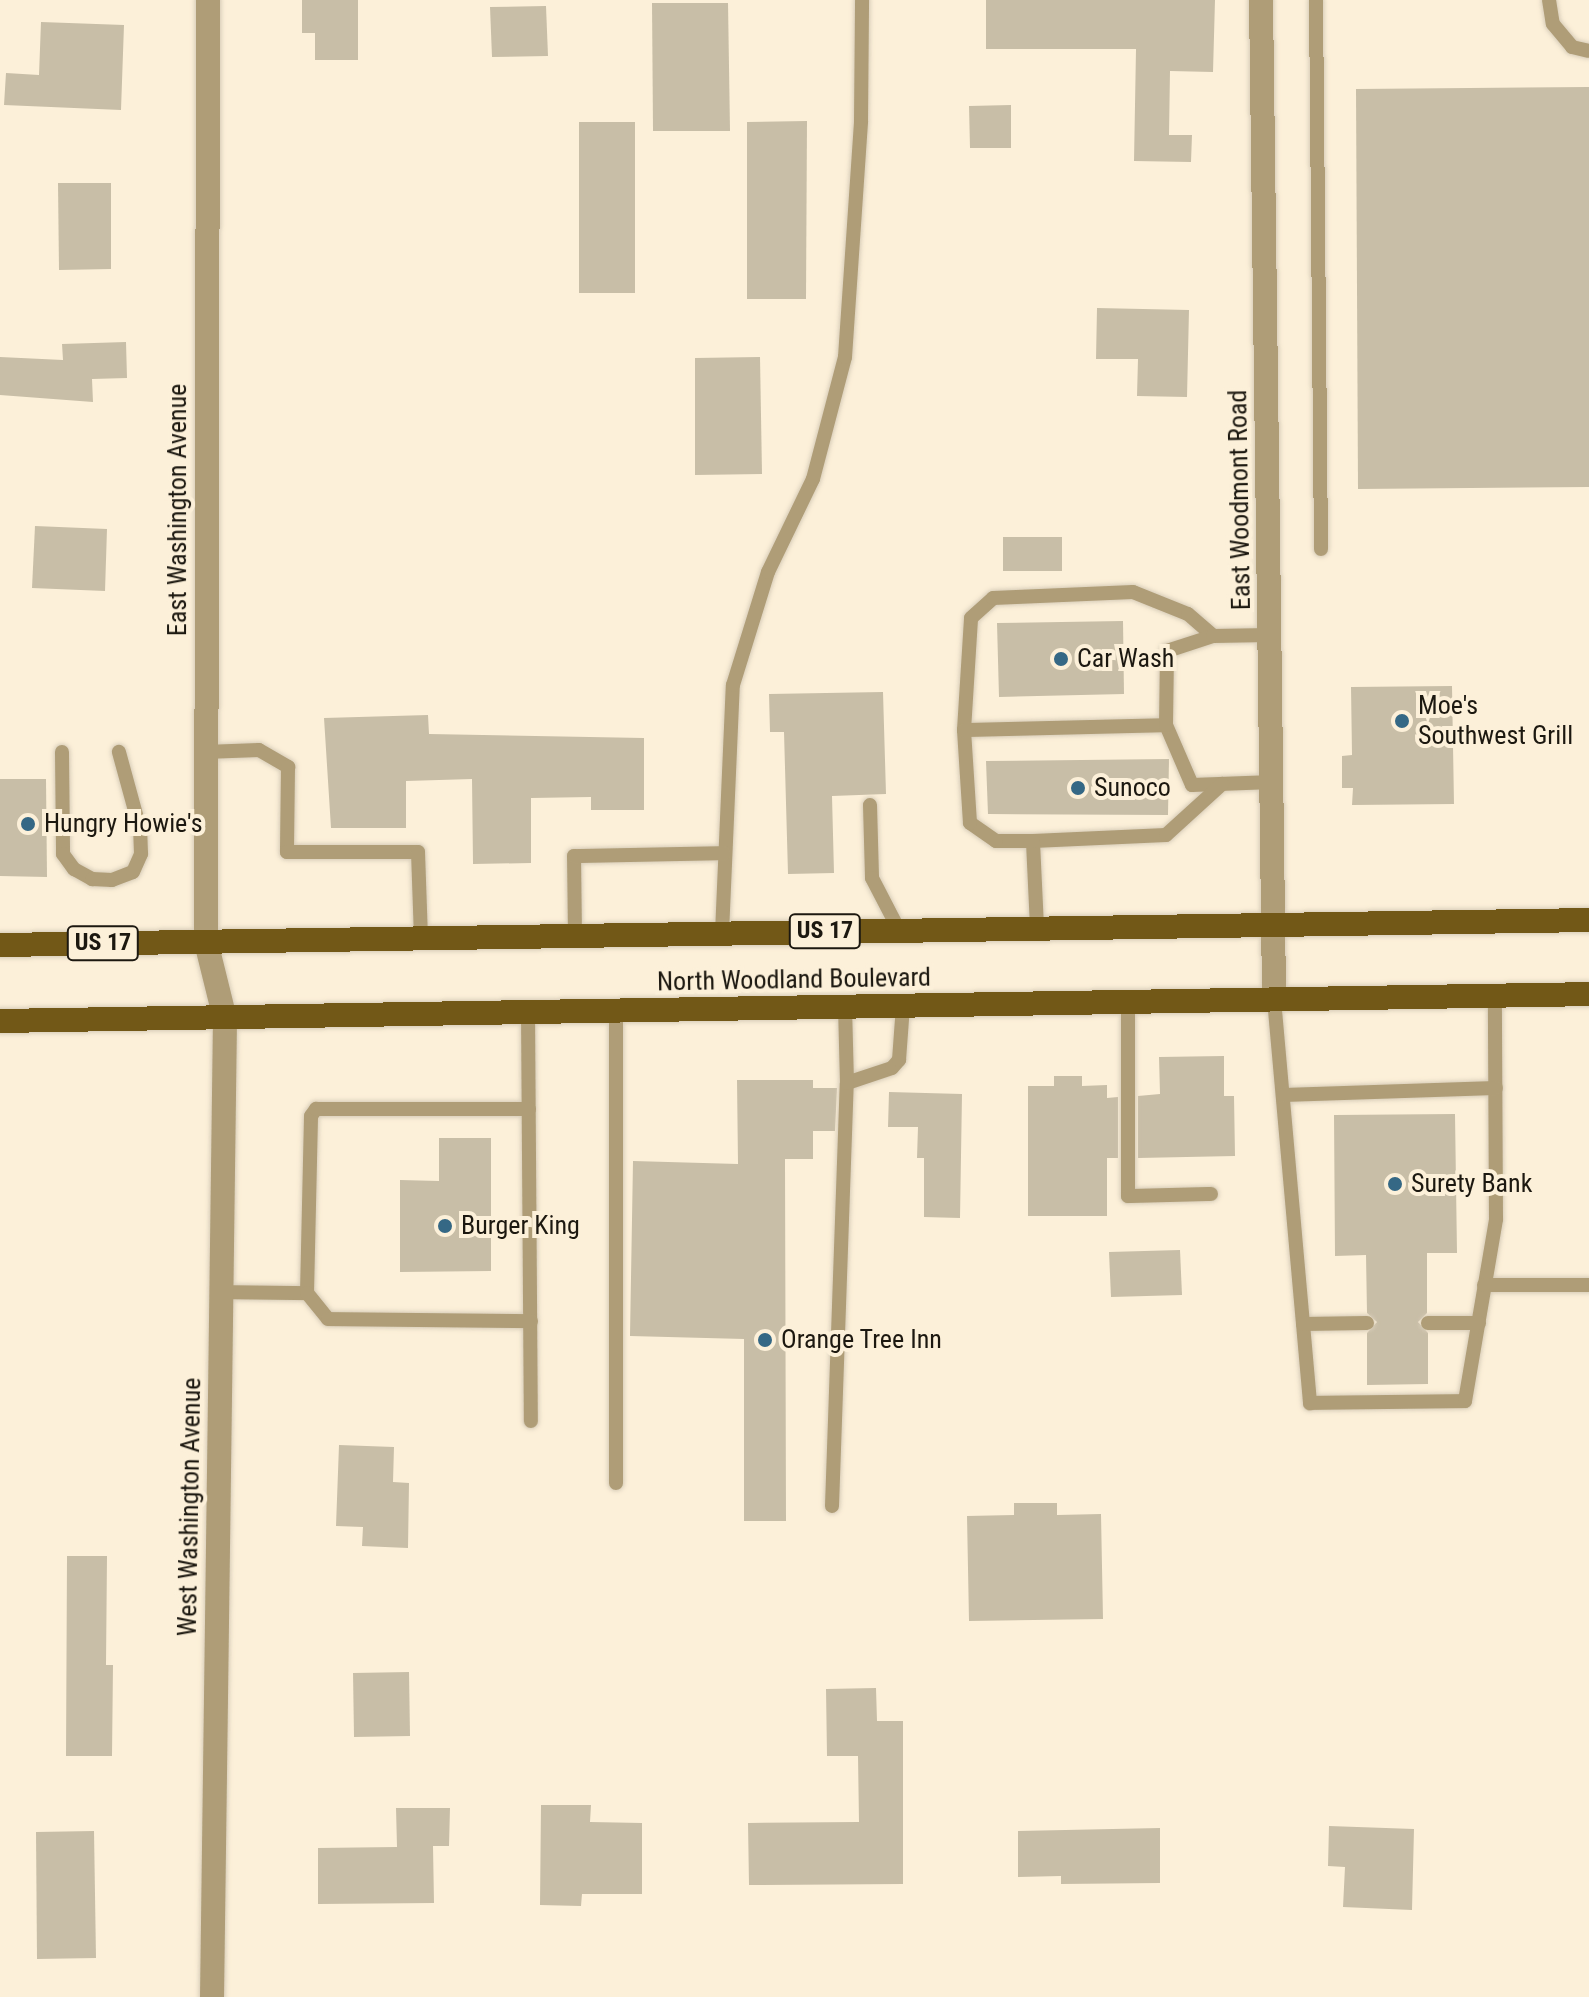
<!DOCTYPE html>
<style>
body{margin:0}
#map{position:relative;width:1589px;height:1997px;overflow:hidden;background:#fcf0d9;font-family:"Roboto Condensed",sans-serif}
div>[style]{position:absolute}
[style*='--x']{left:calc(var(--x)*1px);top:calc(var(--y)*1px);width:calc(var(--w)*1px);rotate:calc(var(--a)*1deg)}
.building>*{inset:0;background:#c8bea7}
.roads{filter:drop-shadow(0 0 2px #d8cdb9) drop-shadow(0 0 2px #d8cdb9)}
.lane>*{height:14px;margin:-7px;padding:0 7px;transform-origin:7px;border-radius:7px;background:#af9d77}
.street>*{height:24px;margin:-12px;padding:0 12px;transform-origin:12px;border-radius:12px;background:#af9d77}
.primary>*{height:24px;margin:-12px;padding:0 12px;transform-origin:12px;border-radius:12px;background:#725817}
.dots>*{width:22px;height:22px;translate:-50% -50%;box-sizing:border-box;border:4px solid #fcf0d9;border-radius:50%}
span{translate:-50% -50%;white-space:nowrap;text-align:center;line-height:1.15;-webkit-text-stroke:8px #fcf0d9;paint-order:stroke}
.shield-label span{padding:2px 6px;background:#fcf0d9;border:2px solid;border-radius:6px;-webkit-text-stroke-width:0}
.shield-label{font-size:24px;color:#1c1810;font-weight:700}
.street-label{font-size:26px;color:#1c1810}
.poi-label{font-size:26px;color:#1c1810}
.left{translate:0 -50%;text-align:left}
</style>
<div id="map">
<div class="building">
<i style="clip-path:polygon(302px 0,358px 0,358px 60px,315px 60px,315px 33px,302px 33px)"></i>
<i style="clip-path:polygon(986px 0,1215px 0,1213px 72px,1170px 71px,1169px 135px,1192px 135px,1191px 162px,1134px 161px,1136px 49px,986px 49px)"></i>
<i style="clip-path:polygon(652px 3px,728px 3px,730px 131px,653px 131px)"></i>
<i style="clip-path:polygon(546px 6px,548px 56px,492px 57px,490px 7px)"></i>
<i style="clip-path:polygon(41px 22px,124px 25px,121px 110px,4px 105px,6px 73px,39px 75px)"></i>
<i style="clip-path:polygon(1589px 87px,1589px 487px,1358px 489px,1356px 89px)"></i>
<i style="clip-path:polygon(1011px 105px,1011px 148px,970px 148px,969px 106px)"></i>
<i style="clip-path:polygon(807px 121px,806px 299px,747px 299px,747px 122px)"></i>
<i style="clip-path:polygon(579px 122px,635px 122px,635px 293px,579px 293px)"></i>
<i style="clip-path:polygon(58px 183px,111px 183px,111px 269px,59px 270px)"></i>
<i style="clip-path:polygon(1097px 308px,1189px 310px,1187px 397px,1137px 396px,1138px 359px,1096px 359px)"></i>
<i style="clip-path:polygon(126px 342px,127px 378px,92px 379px,93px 402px,0 395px,0 357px,63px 360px,62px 344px)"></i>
<i style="clip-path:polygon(760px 357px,762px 474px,695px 475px,695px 358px)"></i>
<i style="clip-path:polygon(35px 526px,107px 529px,105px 591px,32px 588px)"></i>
<i style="clip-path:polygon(1003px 537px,1062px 537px,1062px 571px,1003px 571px)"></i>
<i style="clip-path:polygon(1123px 621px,1124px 694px,999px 697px,997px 623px)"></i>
<i style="clip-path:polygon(1452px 686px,1454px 804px,1352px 805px,1353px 788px,1342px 788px,1342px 756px,1352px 755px,1351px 687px)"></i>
<i style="clip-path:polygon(883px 692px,886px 794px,832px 796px,834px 873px,788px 874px,784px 732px,770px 732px,769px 694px)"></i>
<i style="clip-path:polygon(428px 715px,429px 734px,644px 738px,644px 810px,591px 810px,591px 797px,531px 798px,531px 863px,473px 864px,472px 779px,406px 781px,406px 828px,331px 828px,324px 718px)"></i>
<i style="clip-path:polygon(1169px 759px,1168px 815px,988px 814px,986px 761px)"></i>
<i style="clip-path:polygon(0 779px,46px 779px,47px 877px,0 876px)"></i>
<i style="clip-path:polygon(1224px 1056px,1224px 1096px,1234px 1096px,1235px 1156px,1138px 1158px,1138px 1096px,1160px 1094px,1159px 1057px)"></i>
<i style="clip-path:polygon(1054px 1076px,1082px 1076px,1082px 1086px,1107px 1085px,1107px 1098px,1118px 1097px,1118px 1158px,1107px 1158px,1107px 1216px,1028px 1216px,1028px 1086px,1054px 1086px)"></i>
<i style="clip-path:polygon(737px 1080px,813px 1080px,813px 1088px,837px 1088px,835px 1131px,813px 1131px,813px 1159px,785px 1159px,786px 1521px,744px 1521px,744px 1339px,630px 1336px,633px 1161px,738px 1164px)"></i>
<i style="clip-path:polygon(889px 1092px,962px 1094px,960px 1218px,924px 1217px,924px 1158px,917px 1158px,918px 1127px,888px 1127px)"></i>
<i style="clip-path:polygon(1455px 1114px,1457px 1253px,1427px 1253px,1427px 1313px,1418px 1322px,1428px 1333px,1428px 1384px,1367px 1385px,1367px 1333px,1377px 1322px,1367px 1313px,1366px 1255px,1335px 1256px,1334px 1115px)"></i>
<i style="clip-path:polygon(439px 1138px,491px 1138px,491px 1271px,400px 1272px,400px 1180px,439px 1181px)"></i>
<i style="clip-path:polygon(1180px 1250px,1182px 1295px,1111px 1297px,1109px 1252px)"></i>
<i style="clip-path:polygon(339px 1445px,394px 1447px,393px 1482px,409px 1483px,408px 1548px,362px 1546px,363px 1527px,336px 1526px)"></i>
<i style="clip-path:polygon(1014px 1503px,1057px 1503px,1057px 1515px,1101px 1514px,1103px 1619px,969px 1621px,967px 1516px,1014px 1515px)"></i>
<i style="clip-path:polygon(67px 1556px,107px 1556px,106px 1665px,113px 1665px,112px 1756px,66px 1756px)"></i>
<i style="clip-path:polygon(409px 1672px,410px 1736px,354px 1737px,353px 1673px)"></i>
<i style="clip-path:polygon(876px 1688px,877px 1721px,903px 1721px,903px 1884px,749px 1885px,748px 1823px,859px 1822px,858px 1756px,827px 1756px,826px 1689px)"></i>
<i style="clip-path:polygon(541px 1805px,591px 1805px,590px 1822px,642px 1823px,642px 1894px,582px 1894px,581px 1906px,540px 1905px)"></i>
<i style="clip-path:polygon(396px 1808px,450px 1808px,449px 1846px,433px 1846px,434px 1903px,318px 1904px,318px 1848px,397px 1847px)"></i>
<i style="clip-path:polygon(1329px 1826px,1414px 1829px,1412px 1910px,1343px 1907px,1345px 1867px,1328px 1866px)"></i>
<i style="clip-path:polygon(1160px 1828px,1160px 1883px,1061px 1884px,1061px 1876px,1018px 1877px,1018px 1831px)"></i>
<i style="clip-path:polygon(94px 1831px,96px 1958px,37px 1959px,36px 1832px)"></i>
</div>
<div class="roads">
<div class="lane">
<i style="--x:1316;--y:0;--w:549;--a:89.48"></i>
<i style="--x:1549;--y:0;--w:24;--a:81"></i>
<i style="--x:1553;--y:24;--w:30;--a:50"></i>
<i style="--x:1572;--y:47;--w:17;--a:13"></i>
<i style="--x:1166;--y:725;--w:65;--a:66.6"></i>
<i style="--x:1192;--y:785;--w:81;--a:-2.1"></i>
<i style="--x:964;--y:730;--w:112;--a:-86.4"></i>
<i style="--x:971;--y:618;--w:30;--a:-42"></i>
<i style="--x:993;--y:598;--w:140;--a:-2.5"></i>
<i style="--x:1133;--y:592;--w:59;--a:21.8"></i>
<i style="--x:1188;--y:614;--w:33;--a:41"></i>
<i style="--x:62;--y:752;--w:102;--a:89.4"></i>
<i style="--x:63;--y:854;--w:19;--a:54"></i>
<i style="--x:74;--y:869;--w:21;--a:29"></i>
<i style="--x:92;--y:879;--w:20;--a:3"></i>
<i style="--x:112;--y:880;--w:22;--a:-21"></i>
<i style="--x:133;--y:872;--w:20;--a:-66"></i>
<i style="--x:141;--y:854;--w:25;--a:-92"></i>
<i style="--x:140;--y:829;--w:80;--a:-105.3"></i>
<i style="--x:205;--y:752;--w:54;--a:-2.1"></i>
<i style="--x:259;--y:750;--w:34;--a:30"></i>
<i style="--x:288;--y:767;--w:85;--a:90.7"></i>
<i style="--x:287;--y:852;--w:131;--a:0"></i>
<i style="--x:418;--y:852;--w:87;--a:88"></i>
<i style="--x:870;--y:805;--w:73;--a:88.4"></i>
<i style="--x:872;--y:878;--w:59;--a:62.6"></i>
<i style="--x:1033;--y:841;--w:133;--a:-2.6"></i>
<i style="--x:1166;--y:835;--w:76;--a:-42.3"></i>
<i style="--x:1037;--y:927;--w:86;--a:-92.7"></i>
<i style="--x:1033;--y:841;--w:37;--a:180"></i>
<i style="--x:996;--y:841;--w:32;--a:-145"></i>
<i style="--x:970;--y:823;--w:93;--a:-93.7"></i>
<i style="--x:964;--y:730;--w:202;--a:-1.4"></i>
<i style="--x:1166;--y:725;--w:74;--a:-89.2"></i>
<i style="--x:1167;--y:651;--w:48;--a:-18.1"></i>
<i style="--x:1213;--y:636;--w:56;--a:-1"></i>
<i style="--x:722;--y:933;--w:248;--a:-87.5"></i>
<i style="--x:733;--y:685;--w:118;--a:-72.8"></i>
<i style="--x:768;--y:572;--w:103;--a:-64.2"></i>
<i style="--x:813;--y:479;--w:126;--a:-75.3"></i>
<i style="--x:845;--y:357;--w:237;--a:-86.1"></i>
<i style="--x:861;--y:121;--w:121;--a:-89.5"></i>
<i style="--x:575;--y:936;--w:80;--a:-90.7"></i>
<i style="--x:574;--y:856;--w:150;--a:-1.1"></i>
<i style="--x:1274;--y:999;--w:406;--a:84.9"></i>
<i style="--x:1310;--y:1403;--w:155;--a:-0.7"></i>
<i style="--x:1465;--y:1401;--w:185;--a:-80.3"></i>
<i style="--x:1496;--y:1219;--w:223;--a:-90.3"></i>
<i style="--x:1128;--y:1002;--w:194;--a:90"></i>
<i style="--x:1128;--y:1196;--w:83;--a:-1.4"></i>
<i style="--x:616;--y:1011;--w:472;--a:90"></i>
<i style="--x:528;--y:1012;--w:409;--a:89.6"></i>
<i style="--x:847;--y:1083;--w:47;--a:-18.4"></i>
<i style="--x:892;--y:1068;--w:11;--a:-49"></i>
<i style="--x:899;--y:1060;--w:55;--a:-85.8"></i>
<i style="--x:1283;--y:1095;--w:213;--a:-1.9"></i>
<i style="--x:1484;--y:1285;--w:105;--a:0"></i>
<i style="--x:221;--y:1292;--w:86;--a:0.7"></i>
<i style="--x:307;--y:1293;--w:177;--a:-88.7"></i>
<i style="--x:311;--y:1116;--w:9;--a:-54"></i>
<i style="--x:316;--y:1109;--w:213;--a:0"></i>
<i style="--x:307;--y:1293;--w:33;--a:51"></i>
<i style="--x:328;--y:1319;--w:203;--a:0.6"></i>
<i style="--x:1428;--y:1323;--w:51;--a:0"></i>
<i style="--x:1303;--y:1324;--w:64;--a:-0.9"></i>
<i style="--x:832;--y:1506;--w:423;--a:-88"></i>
<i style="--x:847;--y:1083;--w:76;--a:-91.5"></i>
</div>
<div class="street">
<i style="--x:208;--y:0;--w:942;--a:90.12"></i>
<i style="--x:206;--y:942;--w:79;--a:76.1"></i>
<i style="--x:225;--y:1019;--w:978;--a:90.76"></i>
<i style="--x:1261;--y:0;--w:999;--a:89.25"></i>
</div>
<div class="primary">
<i style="--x:0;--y:945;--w:1589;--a:-0.9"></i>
<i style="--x:0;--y:1021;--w:1589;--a:-0.97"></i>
</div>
</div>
<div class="dots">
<i style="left:1061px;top:659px;background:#356885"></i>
<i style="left:1402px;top:721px;background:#356885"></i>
<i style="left:1078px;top:788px;background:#356885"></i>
<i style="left:28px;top:824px;background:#356885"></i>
<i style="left:1395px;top:1184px;background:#356885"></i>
<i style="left:445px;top:1226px;background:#356885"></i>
<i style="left:765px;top:1340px;background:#356885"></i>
</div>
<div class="shield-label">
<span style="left:825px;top:931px">US 17</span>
<span style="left:103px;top:943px">US 17</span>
</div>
<div class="street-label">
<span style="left:1240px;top:500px;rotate:-91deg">East Woodmont Road</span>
<span style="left:178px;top:510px;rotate:-90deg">East Washington Avenue</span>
<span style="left:794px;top:980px;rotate:-1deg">North Woodland Boulevard</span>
<span style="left:190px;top:1507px;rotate:-89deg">West Washington Avenue</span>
</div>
<div class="poi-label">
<span class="left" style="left:1077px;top:659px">Car Wash</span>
<span class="left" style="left:1418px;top:721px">Moe's<br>Southwest Grill</span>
<span class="left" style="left:1094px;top:788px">Sunoco</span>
<span class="left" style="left:44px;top:824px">Hungry Howie's</span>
<span class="left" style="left:1411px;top:1184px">Surety Bank</span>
<span class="left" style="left:461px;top:1226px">Burger King</span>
<span class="left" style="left:781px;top:1340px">Orange Tree Inn</span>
</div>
</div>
